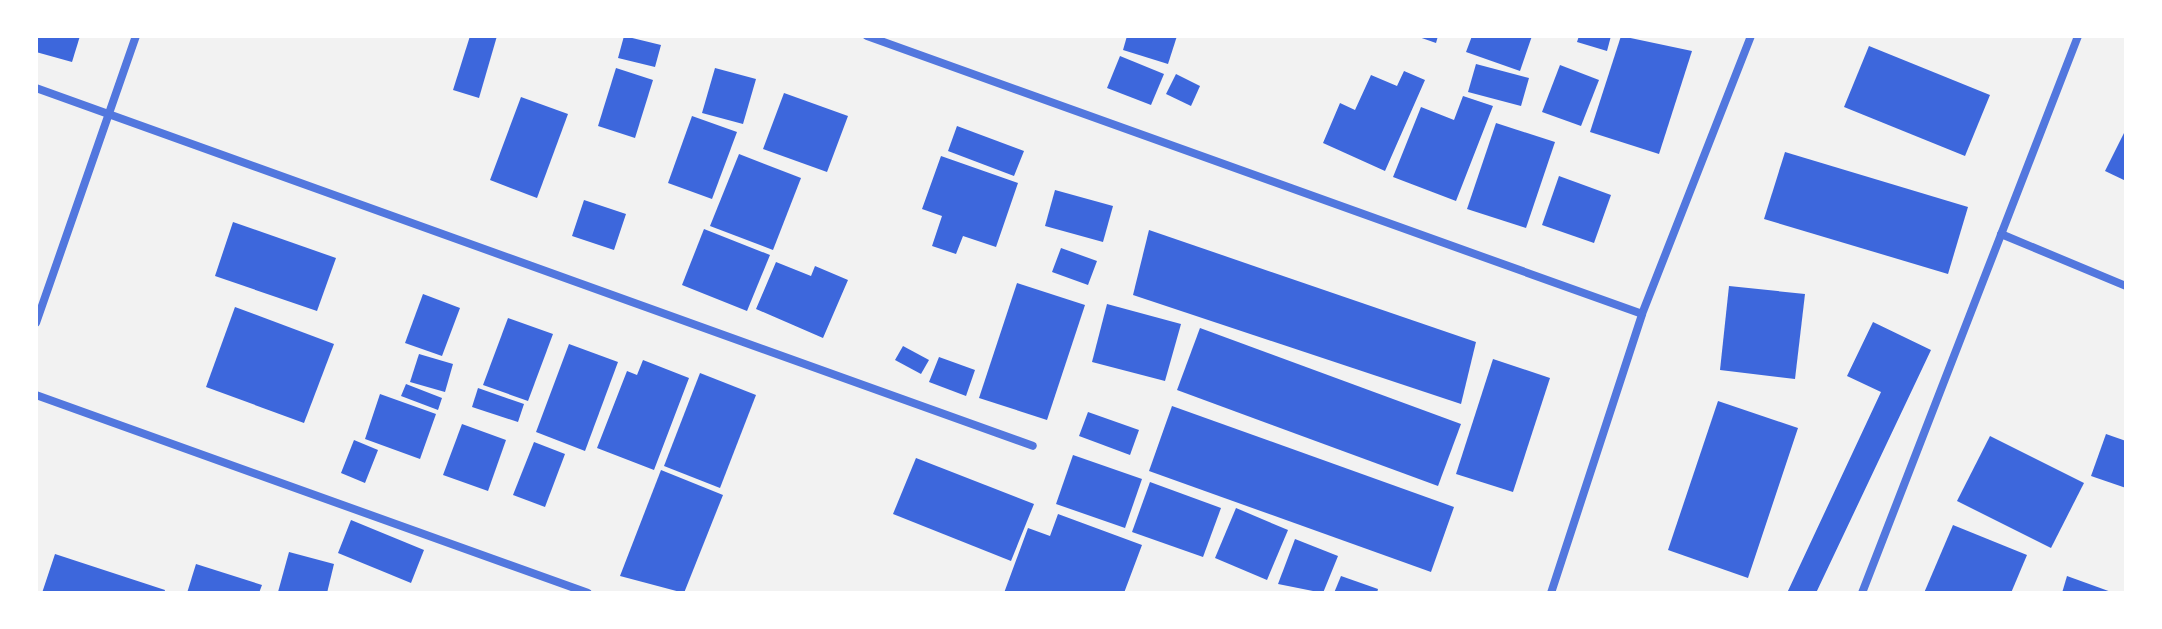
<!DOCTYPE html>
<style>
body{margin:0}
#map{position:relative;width:2162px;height:629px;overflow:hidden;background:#f2f2f2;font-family:"Alegreya Sans",sans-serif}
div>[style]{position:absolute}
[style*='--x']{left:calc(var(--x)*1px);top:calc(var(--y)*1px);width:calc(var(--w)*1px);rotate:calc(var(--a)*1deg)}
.building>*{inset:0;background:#3d67dc}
.minor>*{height:8px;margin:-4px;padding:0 4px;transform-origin:4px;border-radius:4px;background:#5277de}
span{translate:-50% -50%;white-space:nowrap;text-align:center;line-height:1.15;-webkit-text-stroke:6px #fff;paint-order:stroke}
.frame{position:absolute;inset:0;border:38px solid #fff;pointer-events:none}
</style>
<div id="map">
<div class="building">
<i style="clip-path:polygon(36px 36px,80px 36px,72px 62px,36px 52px)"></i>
<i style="clip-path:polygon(470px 36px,497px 36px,479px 98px,453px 90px)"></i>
<i style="clip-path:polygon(624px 36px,661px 45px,655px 67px,618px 58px)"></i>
<i style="clip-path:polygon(1127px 36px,1177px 36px,1168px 64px,1123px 50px)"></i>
<i style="clip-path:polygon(1416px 36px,1438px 36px,1436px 43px)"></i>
<i style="clip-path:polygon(1472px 36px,1532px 36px,1520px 71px,1466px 52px)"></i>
<i style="clip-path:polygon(1579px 36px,1611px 36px,1607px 51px,1577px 42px)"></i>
<i style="clip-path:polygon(1621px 36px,1692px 51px,1659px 154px,1590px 132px)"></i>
<i style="clip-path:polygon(1869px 46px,1990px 95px,1965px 156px,1844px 107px)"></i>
<i style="clip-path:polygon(1120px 56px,1164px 74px,1151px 105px,1107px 88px)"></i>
<i style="clip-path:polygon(1476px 64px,1529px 78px,1521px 106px,1468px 92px)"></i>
<i style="clip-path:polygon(1560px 65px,1599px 80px,1581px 126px,1542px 112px)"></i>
<i style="clip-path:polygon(616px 68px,653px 80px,635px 138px,598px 126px)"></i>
<i style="clip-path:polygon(715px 68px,756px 79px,743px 124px,702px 113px)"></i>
<i style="clip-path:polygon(1404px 71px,1425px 80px,1385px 171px,1323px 143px,1340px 103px,1355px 110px,1371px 75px,1397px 86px)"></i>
<i style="clip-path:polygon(1176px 74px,1200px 86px,1191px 106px,1166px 94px)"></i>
<i style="clip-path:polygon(784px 93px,848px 116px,827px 172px,763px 149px)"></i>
<i style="clip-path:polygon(1463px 96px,1493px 106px,1456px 201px,1393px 177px,1421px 107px,1454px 120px)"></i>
<i style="clip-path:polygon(521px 97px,568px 114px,537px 198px,490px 180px)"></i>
<i style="clip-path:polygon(692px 116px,737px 132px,712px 199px,668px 183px)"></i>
<i style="clip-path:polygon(1496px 123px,1555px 142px,1526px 228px,1467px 209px)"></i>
<i style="clip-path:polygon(957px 126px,1024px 151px,1014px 176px,948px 151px)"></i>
<i style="clip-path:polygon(2126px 129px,2126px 181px,2105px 171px)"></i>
<i style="clip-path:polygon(1785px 152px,1968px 207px,1948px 274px,1764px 219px)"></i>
<i style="clip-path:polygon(739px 154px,801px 178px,773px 250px,710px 226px)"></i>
<i style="clip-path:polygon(941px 156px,1018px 183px,996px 247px,963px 236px,956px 254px,932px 246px,942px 216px,922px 209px)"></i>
<i style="clip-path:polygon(1559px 176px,1611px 195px,1594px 243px,1542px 225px)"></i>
<i style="clip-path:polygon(1055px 190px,1113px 206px,1103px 242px,1045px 226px)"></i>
<i style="clip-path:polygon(584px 200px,626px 214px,614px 250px,572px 236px)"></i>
<i style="clip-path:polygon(233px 222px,336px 258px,317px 311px,215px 276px)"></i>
<i style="clip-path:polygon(704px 229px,770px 255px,747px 311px,682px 285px)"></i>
<i style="clip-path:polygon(1149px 230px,1476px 342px,1461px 404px,1133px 295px)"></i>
<i style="clip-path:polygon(1061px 248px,1097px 261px,1088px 285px,1052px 272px)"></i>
<i style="clip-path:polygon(776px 262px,811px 276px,815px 266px,848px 280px,823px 338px,756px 309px)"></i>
<i style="clip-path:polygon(1017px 283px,1085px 305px,1047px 420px,979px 398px)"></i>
<i style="clip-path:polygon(1729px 286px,1805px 294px,1795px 379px,1720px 370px)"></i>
<i style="clip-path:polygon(423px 294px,460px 308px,442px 356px,405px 343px)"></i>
<i style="clip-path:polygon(1107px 304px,1181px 324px,1165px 381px,1092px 362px)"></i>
<i style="clip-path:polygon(235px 307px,334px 344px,304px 423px,206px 387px)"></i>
<i style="clip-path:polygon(508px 318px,553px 334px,528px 401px,483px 385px)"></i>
<i style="clip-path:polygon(1873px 322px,1931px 350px,1816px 593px,1787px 593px,1881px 392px,1847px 376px)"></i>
<i style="clip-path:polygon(1200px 328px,1461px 424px,1438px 486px,1177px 390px)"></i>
<i style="clip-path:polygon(569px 344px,618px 362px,585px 451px,536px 432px)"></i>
<i style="clip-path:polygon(903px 346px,929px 360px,921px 374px,895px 360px)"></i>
<i style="clip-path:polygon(419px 354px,453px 364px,445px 392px,410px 382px)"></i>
<i style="clip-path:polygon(939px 357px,975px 370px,966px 396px,929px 382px)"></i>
<i style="clip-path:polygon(1493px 359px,1550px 378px,1513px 492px,1456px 474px)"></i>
<i style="clip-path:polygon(643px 360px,689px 378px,654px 470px,597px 448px,627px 371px,637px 375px)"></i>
<i style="clip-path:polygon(700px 373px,756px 395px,720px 488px,664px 466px)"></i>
<i style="clip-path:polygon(406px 384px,442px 398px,438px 410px,401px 396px)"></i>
<i style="clip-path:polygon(478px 388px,524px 404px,518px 422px,472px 407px)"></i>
<i style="clip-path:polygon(380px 394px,436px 414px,420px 459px,365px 439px)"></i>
<i style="clip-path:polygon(1718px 401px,1798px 428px,1748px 578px,1668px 550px)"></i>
<i style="clip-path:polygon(1172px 406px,1454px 507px,1431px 572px,1149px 471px)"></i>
<i style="clip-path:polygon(1088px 412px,1139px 430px,1130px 455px,1079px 436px)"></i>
<i style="clip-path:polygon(462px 424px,506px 440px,488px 491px,443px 475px)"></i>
<i style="clip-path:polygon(2106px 434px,2126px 441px,2126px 488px,2091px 476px)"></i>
<i style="clip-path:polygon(1990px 436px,2084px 483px,2051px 548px,1957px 501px)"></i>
<i style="clip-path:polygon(354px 440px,378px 450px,365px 483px,341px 473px)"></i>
<i style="clip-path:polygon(534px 442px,565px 454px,545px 507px,513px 495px)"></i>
<i style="clip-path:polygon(1073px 455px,1142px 479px,1125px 528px,1056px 504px)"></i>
<i style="clip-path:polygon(916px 458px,1034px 504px,1011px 561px,893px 514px)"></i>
<i style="clip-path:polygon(661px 470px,723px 495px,684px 593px,620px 576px)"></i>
<i style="clip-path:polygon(1150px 482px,1221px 508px,1203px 557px,1132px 532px)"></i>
<i style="clip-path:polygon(1236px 508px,1288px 530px,1267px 580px,1215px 558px)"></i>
<i style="clip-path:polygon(1058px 514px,1142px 545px,1124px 593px,1004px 593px,1028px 528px,1050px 536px)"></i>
<i style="clip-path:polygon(351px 520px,424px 550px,411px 583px,338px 553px)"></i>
<i style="clip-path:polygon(1953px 525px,2027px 555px,2011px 593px,1924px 593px)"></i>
<i style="clip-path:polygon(1295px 539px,1338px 556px,1323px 593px,1278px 584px)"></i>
<i style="clip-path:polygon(289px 552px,334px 564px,327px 593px,278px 592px)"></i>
<i style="clip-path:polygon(55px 554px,165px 590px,164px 593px,42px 593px)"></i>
<i style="clip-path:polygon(196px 564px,262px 585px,259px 593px,187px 593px)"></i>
<i style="clip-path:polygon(1341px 576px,1378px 589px,1377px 593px,1334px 593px)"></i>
<i style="clip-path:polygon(2067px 576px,2114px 593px,2062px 593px)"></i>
</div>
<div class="minor">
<i style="--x:867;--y:36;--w:823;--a:19.73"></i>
<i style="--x:36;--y:88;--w:1059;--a:19.75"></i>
<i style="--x:2001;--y:234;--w:135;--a:22.6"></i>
<i style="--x:36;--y:323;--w:304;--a:-70.8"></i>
<i style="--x:36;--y:395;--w:586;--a:19.73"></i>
<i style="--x:1551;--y:593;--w:293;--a:-71.9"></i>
<i style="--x:1642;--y:314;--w:299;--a:-68.6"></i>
<i style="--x:1862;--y:593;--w:597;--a:-68.8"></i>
</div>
<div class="frame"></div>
</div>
